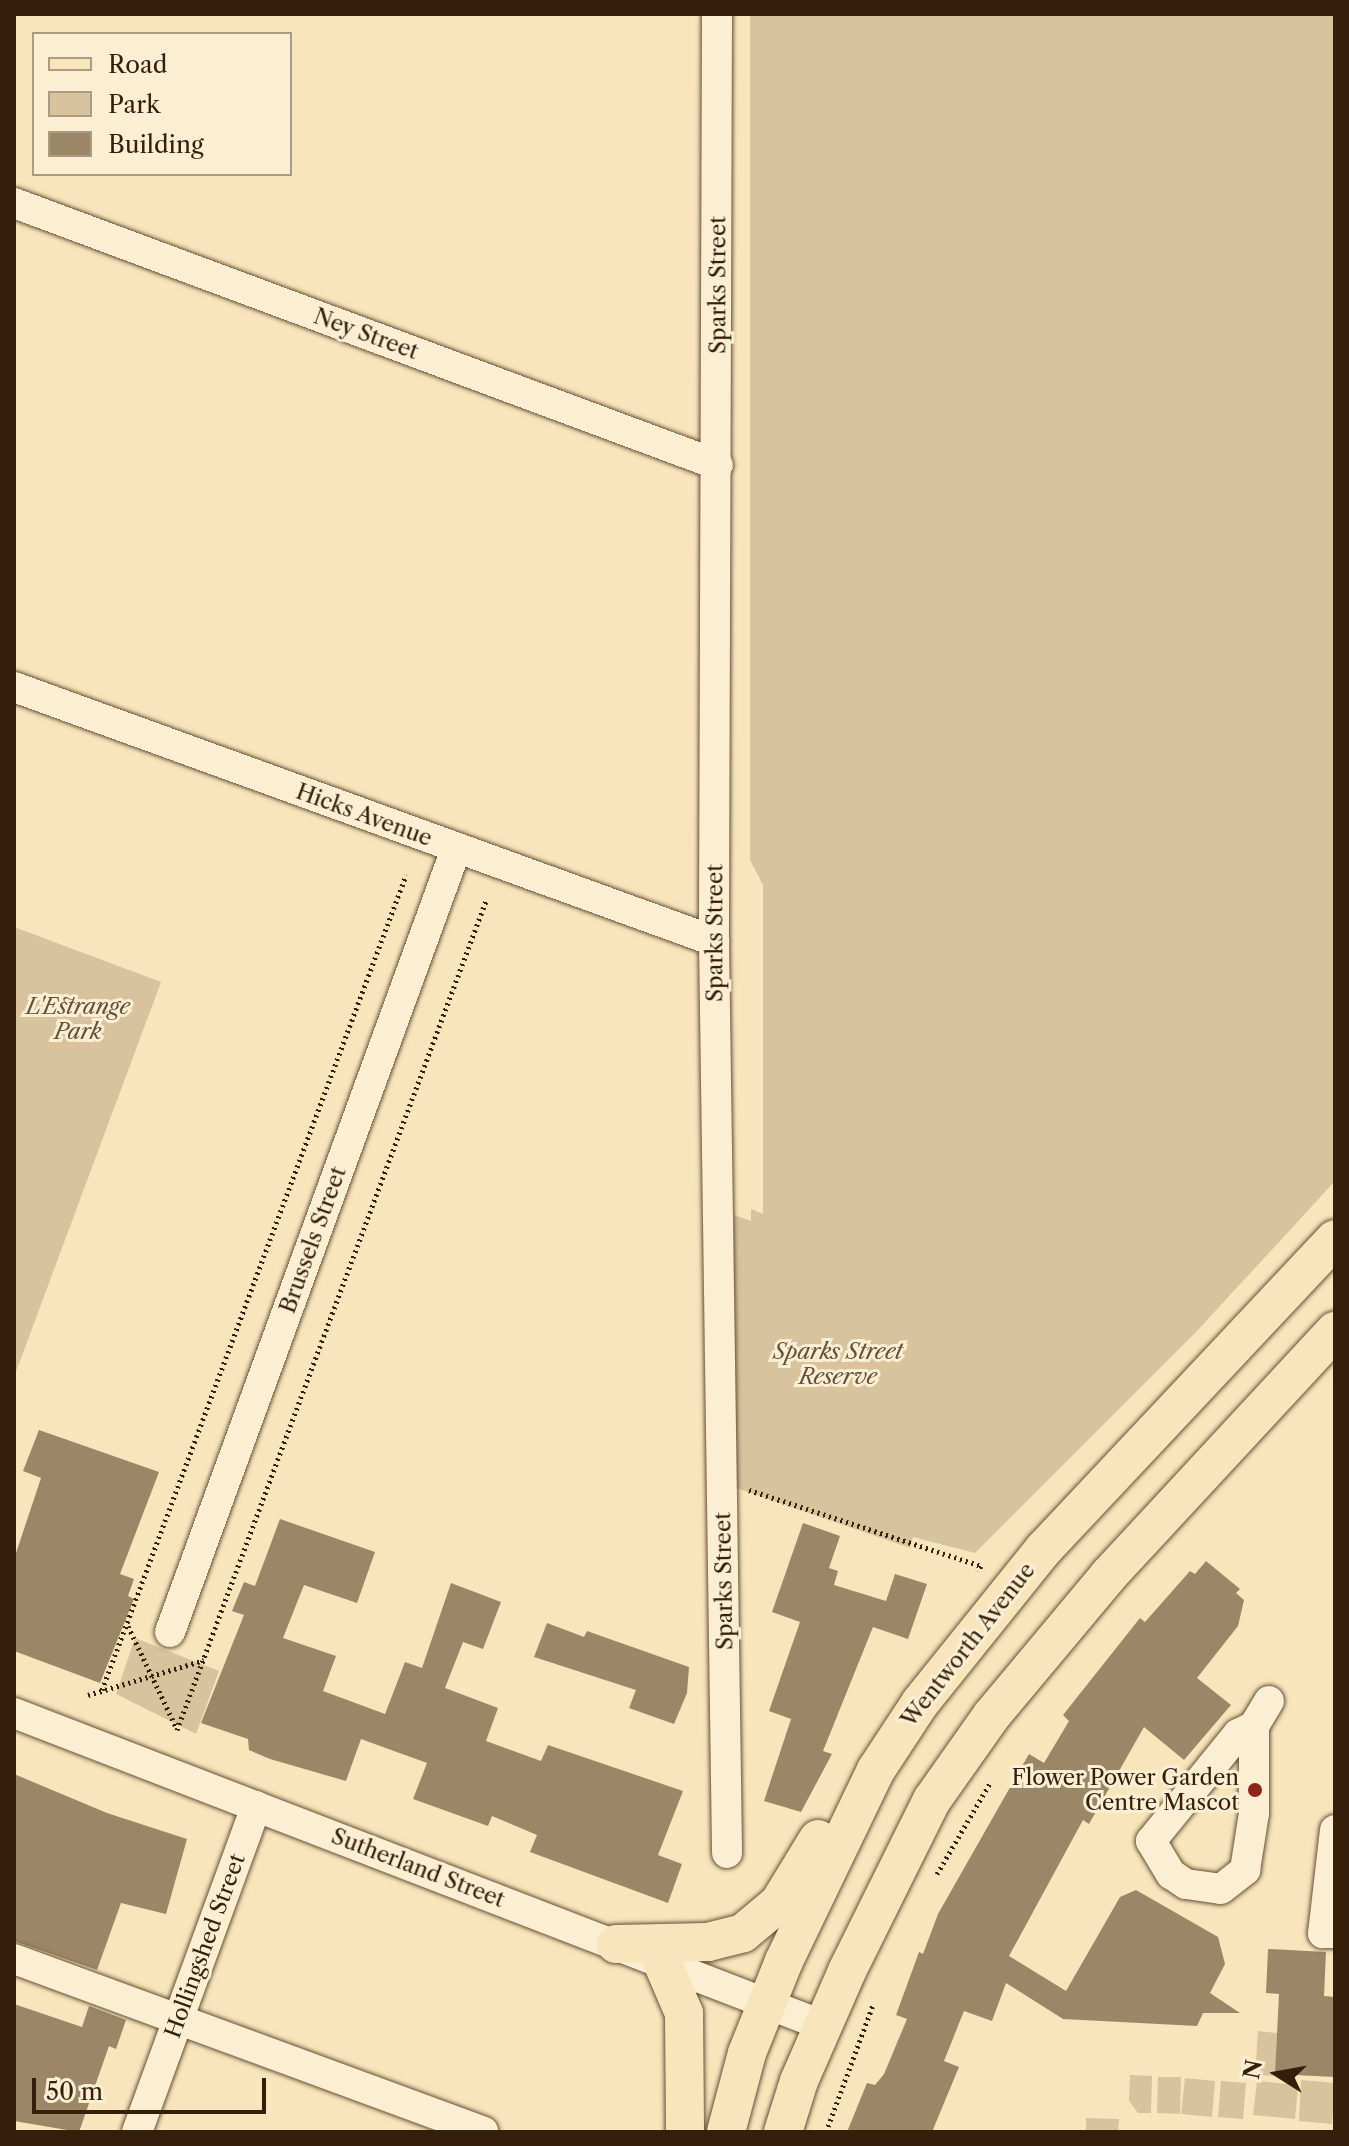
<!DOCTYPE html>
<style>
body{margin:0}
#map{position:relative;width:1349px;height:2146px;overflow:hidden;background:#f9e5bb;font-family:"Libre Caslon Text",serif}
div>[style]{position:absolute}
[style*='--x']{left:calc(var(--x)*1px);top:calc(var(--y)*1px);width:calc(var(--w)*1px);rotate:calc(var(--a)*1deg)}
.green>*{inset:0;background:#d8c39d}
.building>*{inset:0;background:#9b8667}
.path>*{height:5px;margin-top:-2.5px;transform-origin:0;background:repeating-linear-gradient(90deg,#351f0b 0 2px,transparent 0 6px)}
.roads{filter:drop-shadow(0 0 2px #665037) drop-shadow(0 0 2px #665037)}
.minor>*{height:30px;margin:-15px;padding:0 15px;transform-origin:15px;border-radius:15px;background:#fbeed3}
.major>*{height:38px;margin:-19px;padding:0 19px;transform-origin:19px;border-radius:19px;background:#f9e5bb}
.dots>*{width:22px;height:22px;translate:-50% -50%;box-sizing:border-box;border:4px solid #fbeed3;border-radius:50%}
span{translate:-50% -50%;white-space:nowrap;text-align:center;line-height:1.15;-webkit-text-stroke:6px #fbeed3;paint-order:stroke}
.street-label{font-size:22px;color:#351f0b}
.park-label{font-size:22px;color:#665037;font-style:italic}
.poi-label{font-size:22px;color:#351f0b}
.right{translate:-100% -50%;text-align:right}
.frame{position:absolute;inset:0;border:16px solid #351f0b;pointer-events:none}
.legend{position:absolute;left:32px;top:32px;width:260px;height:144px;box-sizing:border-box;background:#fbeed3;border:2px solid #ac9b83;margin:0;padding:10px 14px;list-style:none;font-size:24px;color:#351f0b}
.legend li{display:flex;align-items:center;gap:16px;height:40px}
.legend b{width:40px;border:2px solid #ac9b83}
.north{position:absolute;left:1237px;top:2034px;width:80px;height:80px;-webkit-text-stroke:6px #fbeed3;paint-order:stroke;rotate:281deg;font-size:22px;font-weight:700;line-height:32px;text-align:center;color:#351f0b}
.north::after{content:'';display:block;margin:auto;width:28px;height:36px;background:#351f0b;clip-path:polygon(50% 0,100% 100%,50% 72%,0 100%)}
.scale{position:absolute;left:32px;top:2078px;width:234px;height:36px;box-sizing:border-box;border:4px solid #351f0b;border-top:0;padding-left:10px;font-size:24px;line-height:28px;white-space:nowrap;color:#351f0b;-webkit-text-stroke:6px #fbeed3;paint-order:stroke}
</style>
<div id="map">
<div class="green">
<i style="clip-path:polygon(750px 14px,1335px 14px,1335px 1181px,1197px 1331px,975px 1553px,913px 1537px,910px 1548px,731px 1486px,734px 1215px,751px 1221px,751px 1209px,763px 1214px,763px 885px,750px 860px)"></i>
<i style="clip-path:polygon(14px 927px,161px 982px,14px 1377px)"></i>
<i style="clip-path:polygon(135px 1638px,219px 1671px,196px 1734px,116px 1694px)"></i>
<i style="clip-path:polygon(1258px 2031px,1277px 2033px,1276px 2076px,1255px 2075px)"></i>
<i style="clip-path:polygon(1130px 2075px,1152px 2076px,1151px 2113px,1138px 2113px,1129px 2101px)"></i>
<i style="clip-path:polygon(1158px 2077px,1181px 2077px,1180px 2114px,1157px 2113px)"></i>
<i style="clip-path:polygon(1185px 2078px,1215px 2081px,1212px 2117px,1181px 2114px)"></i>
<i style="clip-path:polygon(1301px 2080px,1335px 2083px,1332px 2124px,1299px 2121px)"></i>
<i style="clip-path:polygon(1221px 2081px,1246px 2083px,1243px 2119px,1218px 2117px)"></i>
<i style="clip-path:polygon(1257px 2081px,1298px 2085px,1295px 2119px,1253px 2115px)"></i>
<i style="clip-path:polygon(1086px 2118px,1119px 2119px,1118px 2132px,1086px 2132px)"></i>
</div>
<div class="building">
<i style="clip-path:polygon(39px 1430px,159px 1472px,120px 1574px,134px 1579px,128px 1596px,134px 1599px,100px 1683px,14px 1651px,14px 1559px,41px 1478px,23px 1471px)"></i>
<i style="clip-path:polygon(280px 1519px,375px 1552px,357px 1603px,304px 1585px,283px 1638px,336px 1656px,323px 1691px,385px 1714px,405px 1662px,422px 1668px,451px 1583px,501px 1602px,483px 1649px,463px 1642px,445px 1688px,498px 1708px,486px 1741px,541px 1761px,548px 1745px,683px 1791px,658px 1855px,682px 1864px,668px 1903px,530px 1852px,537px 1835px,492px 1816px,488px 1826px,413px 1799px,427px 1763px,361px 1739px,346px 1781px,270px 1759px,249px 1750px,248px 1739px,201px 1723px,244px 1615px,232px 1611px,244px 1582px,255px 1586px)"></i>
<i style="clip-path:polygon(803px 1523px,840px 1536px,829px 1568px,838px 1571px,834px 1585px,886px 1601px,895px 1574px,927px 1584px,908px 1639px,873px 1627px,823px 1751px,832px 1754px,801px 1812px,764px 1801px,791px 1719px,769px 1711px,800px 1622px,772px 1612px)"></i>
<i style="clip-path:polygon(1206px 1561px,1240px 1589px,1236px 1593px,1244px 1600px,1238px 1626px,1197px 1678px,1231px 1705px,1184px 1760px,1144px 1727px,1089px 1824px,1083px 1820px,1009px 1956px,1066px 1991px,1120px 1897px,1136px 1890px,1218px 1937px,1225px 1964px,1210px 1993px,1240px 2013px,1203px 2013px,1197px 2026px,1063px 2019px,1006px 1983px,992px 2021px,964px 2011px,944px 2061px,959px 2067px,932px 2132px,847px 2132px,867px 2083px,875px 2085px,884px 2074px,907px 2019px,896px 2015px,919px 1952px,923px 1954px,938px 1914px,1029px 1754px,1044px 1763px,1069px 1721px,1063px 1715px,1140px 1618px,1145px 1622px,1190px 1571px,1195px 1574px)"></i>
<i style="clip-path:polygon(547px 1623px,584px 1637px,587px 1631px,689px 1667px,687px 1693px,674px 1724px,629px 1708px,636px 1690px,534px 1657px)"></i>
<i style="clip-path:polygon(14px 1774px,107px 1813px,187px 1839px,166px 1914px,121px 1903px,97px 1970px,14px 1941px)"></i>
<i style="clip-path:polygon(1268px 1949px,1326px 1952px,1324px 1996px,1335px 1997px,1335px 2077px,1275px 2074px,1279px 1994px,1266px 1993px)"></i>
<i style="clip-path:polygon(14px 2004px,82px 2027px,89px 2006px,126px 2020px,116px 2049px,109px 2046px,79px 2132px,14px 2121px)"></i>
</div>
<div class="path">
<i style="--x:749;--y:1490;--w:244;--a:18.1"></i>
<i style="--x:981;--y:1566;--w:6;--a:121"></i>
<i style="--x:128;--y:1626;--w:114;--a:64.6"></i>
<i style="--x:102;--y:1690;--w:870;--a:-69.54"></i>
<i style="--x:88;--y:1695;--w:121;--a:-16.8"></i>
<i style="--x:177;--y:1730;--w:885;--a:-69.56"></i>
<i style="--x:937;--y:1874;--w:105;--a:-59.8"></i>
<i style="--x:826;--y:2132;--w:135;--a:-69.7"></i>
</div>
<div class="roads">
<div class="minor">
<i style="--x:717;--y:14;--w:927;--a:90.19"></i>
<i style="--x:714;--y:941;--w:912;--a:89.18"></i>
<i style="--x:14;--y:203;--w:751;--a:20.41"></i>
<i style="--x:14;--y:687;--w:745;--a:19.94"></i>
<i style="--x:170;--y:1632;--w:834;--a:-69.93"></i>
<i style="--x:14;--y:1713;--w:866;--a:21.11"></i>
<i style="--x:1254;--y:1726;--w:18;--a:153"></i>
<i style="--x:1238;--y:1734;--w:138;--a:129.1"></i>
<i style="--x:1151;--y:1841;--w:39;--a:59"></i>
<i style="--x:1171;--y:1874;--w:18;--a:34"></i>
<i style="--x:1186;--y:1884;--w:35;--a:8"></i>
<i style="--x:1221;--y:1889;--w:31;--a:-38"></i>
<i style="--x:1245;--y:1870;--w:58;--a:-81"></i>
<i style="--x:1254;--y:1813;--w:87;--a:-90"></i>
<i style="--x:1254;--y:1726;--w:29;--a:-59"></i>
<i style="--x:1335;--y:1830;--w:104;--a:96.6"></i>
<i style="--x:1323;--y:1933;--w:12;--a:0"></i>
<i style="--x:14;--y:1959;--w:500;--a:20.2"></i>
<i style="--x:137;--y:2132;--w:347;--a:-69.9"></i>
</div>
<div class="major">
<i style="--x:616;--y:1944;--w:92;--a:-1.2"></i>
<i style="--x:708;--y:1942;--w:36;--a:-14"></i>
<i style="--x:743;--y:1933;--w:47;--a:-39.8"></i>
<i style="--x:779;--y:1903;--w:75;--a:-58.6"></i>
<i style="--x:662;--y:1962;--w:56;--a:66.7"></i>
<i style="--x:684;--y:2013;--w:119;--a:89.5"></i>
<i style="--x:726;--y:2132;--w:82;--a:-75.1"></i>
<i style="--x:747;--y:2053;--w:99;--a:-68.1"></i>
<i style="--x:784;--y:1961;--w:212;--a:-64.3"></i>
<i style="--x:876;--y:1770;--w:80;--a:-56.7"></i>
<i style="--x:920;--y:1703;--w:198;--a:-51.2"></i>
<i style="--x:1044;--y:1549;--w:425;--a:-46.8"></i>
<i style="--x:783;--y:2132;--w:53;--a:-72.6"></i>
<i style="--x:799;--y:2081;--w:120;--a:-66.4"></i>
<i style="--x:847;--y:1971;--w:191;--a:-63.6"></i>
<i style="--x:932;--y:1800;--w:104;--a:-54.8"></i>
<i style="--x:992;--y:1715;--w:182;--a:-50.1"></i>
<i style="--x:1109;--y:1575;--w:333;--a:-47.2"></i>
</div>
</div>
<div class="dots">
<i style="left:1255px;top:1790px;background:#8f2418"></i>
</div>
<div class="street-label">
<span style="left:718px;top:285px;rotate:-90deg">Sparks Street</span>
<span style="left:366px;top:334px;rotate:20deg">Ney Street</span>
<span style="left:364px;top:815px;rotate:20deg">Hicks Avenue</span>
<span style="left:715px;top:933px;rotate:-90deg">Sparks Street</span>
<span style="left:313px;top:1240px;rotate:-70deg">Brussels Street</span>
<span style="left:724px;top:1581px;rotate:-91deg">Sparks Street</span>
<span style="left:968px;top:1645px;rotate:-52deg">Wentworth Avenue</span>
<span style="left:418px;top:1868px;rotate:21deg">Sutherland Street</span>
<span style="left:205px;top:1946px;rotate:-70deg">Hollingshed Street</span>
</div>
<div class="park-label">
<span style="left:78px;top:1019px">L'Estrange<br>Park</span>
<span style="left:838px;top:1364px">Sparks Street<br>Reserve</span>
</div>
<div class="poi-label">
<span class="right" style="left:1239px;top:1790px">Flower Power Garden<br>Centre Mascot</span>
</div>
<div class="frame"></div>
<ul class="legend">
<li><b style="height:10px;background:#f9e5bb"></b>Road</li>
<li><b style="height:22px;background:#d8c39d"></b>Park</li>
<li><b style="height:22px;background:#9b8667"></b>Building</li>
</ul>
<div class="north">N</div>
<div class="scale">50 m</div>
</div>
